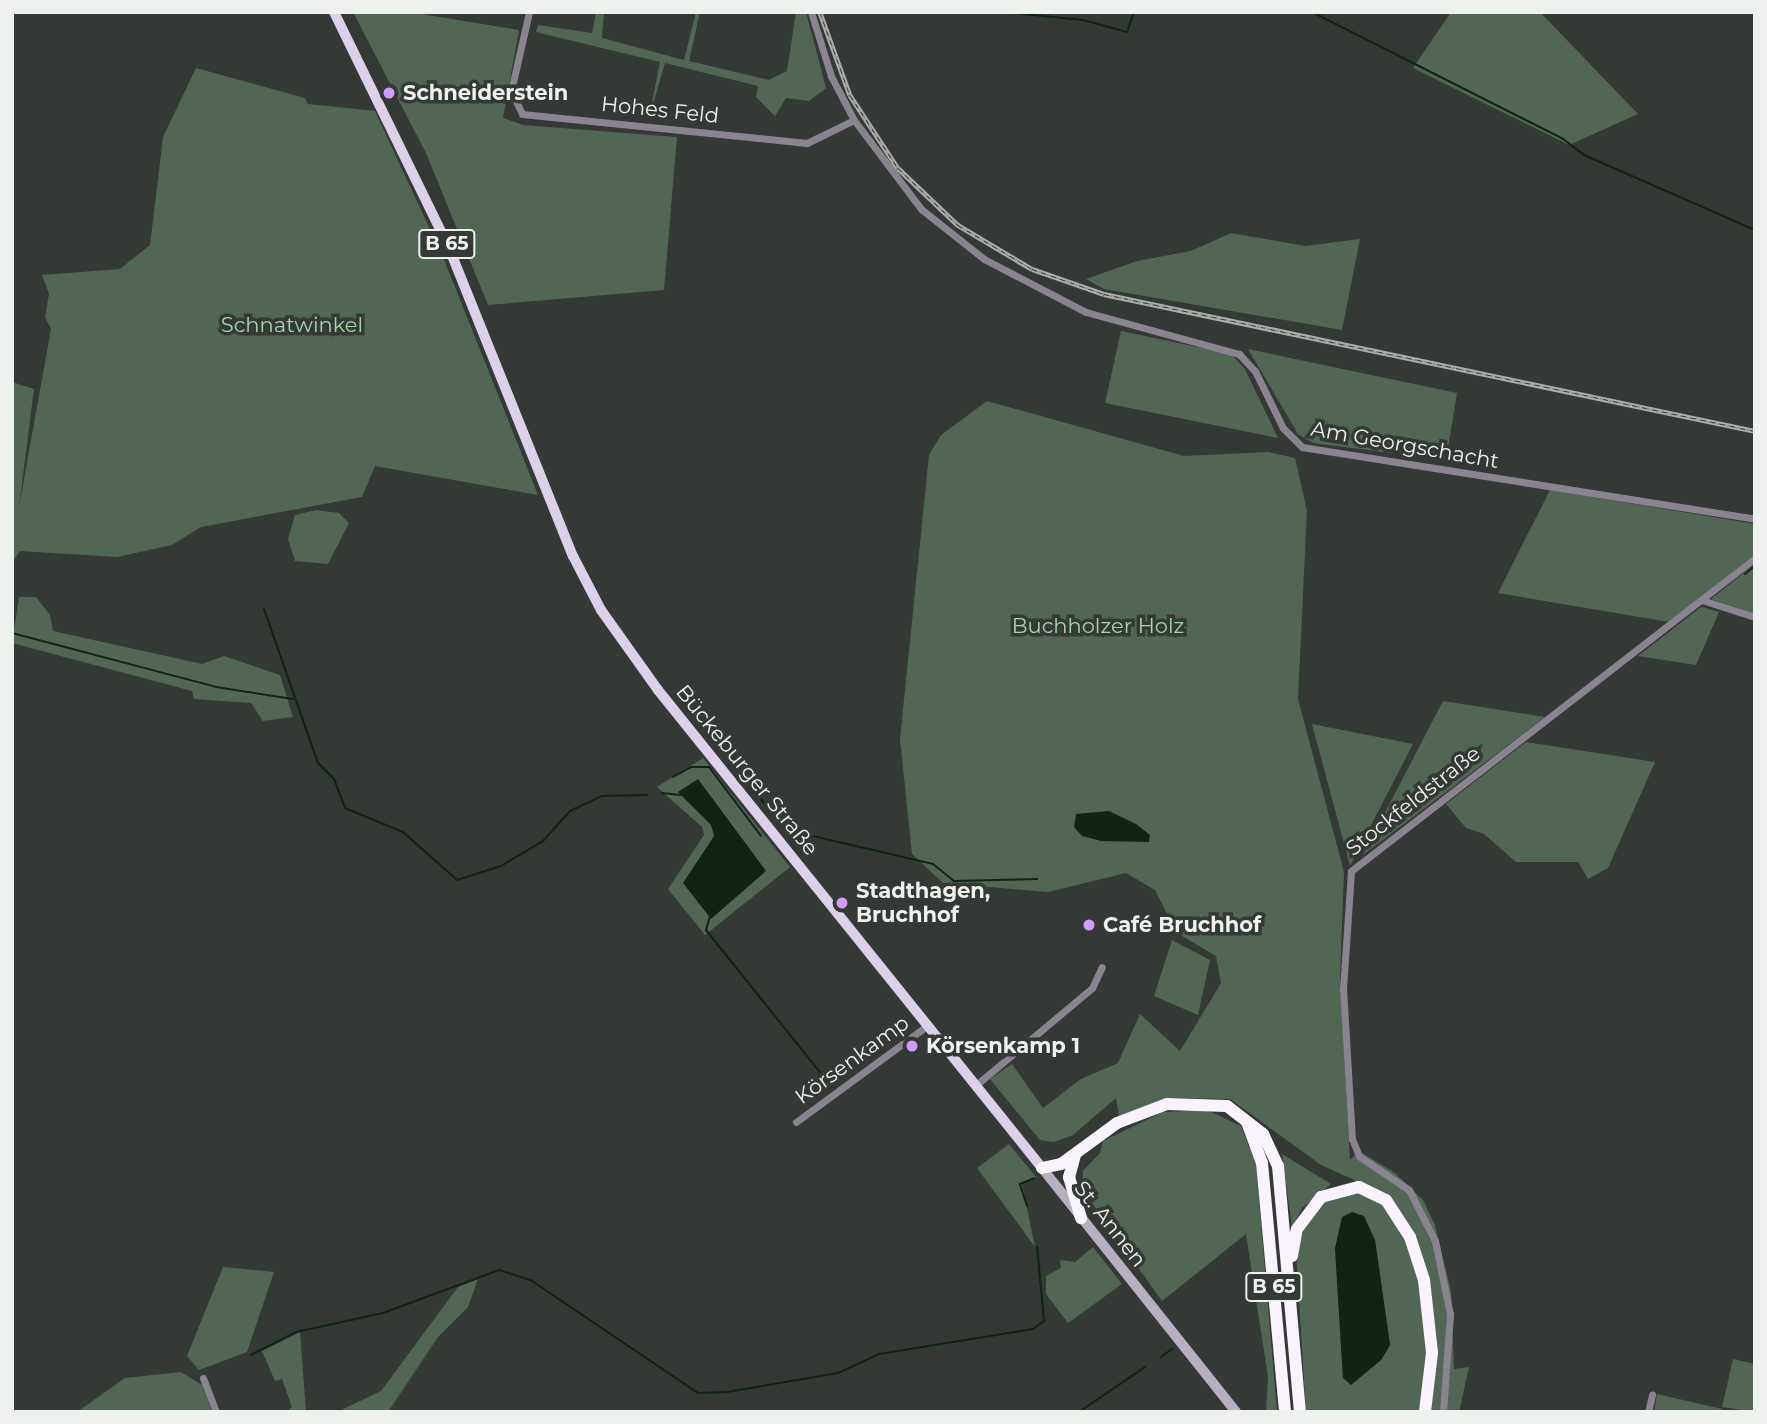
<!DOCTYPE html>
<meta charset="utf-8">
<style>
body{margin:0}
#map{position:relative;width:1767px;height:1424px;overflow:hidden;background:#343935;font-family:Montserrat,sans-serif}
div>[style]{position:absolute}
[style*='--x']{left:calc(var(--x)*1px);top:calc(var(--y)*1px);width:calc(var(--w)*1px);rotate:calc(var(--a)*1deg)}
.green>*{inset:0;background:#526655}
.water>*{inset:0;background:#0f2414}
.stream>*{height:2px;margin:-1px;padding:0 1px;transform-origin:1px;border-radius:1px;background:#0f2414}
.street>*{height:7px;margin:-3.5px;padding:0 3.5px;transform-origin:3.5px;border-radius:3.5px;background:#8a8490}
.secondary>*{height:10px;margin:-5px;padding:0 5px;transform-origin:5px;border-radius:5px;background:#b8b0c2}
.primary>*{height:10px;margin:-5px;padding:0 5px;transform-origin:5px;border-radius:5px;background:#dcd1e8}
.highway>*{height:12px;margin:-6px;padding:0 6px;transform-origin:6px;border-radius:6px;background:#f8f3fe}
.rail>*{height:4.5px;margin-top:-2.25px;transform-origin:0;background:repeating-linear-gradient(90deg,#343935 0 5px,#abaeab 0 10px);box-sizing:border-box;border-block:2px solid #abaeab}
.dots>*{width:19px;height:19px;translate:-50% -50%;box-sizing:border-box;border:4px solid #343935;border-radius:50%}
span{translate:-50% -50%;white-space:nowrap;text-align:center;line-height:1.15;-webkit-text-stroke:7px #343935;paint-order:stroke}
.shield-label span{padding:2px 5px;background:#343935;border:2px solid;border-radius:5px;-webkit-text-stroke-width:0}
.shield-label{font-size:19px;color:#eff1ef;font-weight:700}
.poi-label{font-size:21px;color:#eff1ef;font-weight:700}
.left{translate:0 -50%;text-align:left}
.street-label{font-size:21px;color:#eff1ef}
.park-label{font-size:21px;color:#a5d3ae}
.frame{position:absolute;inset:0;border:14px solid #eff1ef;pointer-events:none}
</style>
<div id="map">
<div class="green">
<i style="clip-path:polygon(353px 12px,409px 12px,519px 30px,503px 118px,523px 125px,677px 137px,664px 290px,488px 305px,426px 153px)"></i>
<i style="clip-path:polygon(596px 12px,604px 12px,602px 38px,684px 60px,696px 12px,700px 12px,689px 61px,769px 80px,787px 71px,796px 12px,806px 12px,826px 88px,809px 101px,786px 98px,775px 116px,756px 97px,758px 86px,665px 63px,649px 118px,660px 62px,536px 32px,538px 25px,592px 33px)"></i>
<i style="clip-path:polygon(1451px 12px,1540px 12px,1638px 114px,1569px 145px,1413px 68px)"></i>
<i style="clip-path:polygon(196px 68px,305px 98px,308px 104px,375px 111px,443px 257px,538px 495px,375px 466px,362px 497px,201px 527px,172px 545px,117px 557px,20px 551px,12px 563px,12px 382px,34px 389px,19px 507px,51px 329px,45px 317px,49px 294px,42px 275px,120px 269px,150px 245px,163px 137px)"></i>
<i style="clip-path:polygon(1231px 233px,1305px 246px,1360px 239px,1342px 330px,1104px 289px,1086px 279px,1137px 261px,1191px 251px)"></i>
<i style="clip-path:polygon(1121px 331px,1231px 354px,1245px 369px,1278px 438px,1105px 403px)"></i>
<i style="clip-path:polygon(1248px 349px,1457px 393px,1446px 460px,1313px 443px,1298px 434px)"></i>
<i style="clip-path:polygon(evenodd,987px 401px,1184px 456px,1268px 452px,1295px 458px,1307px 511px,1298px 699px,1344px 872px,1340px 977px,1350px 1160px,1359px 1151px,1395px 1173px,1423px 1200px,1435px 1225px,1451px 1291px,1454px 1369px,1469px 1367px,1459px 1412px,1306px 1412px,1296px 1252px,1300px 1231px,1323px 1200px,1356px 1192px,1384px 1203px,1407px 1238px,1437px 1353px,1429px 1279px,1415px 1235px,1390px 1196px,1321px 1165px,1230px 1099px,1166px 1098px,1119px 1117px,1116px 1098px,1073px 1135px,1054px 1142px,1040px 1140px,990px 1079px,1012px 1064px,1043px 1108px,1081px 1079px,1118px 1063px,1140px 1014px,1180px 1051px,1221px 983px,1216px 956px,1177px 933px,1155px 890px,1126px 873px,1048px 892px,943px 883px,912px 854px,900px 739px,929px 455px,941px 435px,987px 401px,1375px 1240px,1390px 1345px,1381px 1360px,1343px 1378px,1335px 1248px,1375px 1240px)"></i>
<i style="clip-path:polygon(1550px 490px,1755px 524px,1755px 554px,1669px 622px,1498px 593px)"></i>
<i style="clip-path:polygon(316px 510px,339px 513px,349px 523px,328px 564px,295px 561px,288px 539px,295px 515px)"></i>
<i style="clip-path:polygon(1755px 564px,1755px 614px,1711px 599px)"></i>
<i style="clip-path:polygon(19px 597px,36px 597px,50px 615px,53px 631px,202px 664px,224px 656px,280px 675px,293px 717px,263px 721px,251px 703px,194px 699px,192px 691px,12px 643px)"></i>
<i style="clip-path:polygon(1701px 607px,1719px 612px,1696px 665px,1638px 656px)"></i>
<i style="clip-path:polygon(1443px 701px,1545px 717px,1363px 855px)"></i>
<i style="clip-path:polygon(1312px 724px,1413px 744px,1350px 866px)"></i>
<i style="clip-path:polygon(1526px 742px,1655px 762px,1608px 868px,1588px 879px,1578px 862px,1516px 862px,1484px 834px,1466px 828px,1446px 804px)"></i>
<i style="clip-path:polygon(703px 758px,790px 867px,705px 935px,668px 889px,704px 835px,702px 827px,657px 787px)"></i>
<i style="clip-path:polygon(1172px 940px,1210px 960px,1198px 1015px,1154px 996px)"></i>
<i style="clip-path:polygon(1207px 1110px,1241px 1126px,1256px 1164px,1277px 1412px,1266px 1412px,1268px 1377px,1246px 1234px,1162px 1301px,1082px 1189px,1083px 1171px,1100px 1153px,1103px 1141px,1163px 1112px)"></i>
<i style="clip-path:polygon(1009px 1144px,1037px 1178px,1022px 1184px,1035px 1247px,977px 1168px)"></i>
<i style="clip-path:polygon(1282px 1154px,1331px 1184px,1302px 1208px,1292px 1228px)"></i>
<i style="clip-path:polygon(1093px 1247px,1122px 1284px,1068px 1323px,1046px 1294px,1046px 1276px,1061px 1268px,1060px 1260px,1075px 1262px)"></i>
<i style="clip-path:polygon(223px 1267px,274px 1272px,247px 1352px,199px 1370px,187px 1356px)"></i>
<i style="clip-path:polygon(478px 1279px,468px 1307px,438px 1337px,388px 1412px,337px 1412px,381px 1391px,458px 1287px)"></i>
<i style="clip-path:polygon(300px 1332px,306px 1412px,286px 1412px,292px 1407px,282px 1379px,275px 1381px,262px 1351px)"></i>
<i style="clip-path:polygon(1733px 1359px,1755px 1364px,1755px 1412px,1722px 1407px)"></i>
<i style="clip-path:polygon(181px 1372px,202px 1385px,212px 1412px,77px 1412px,125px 1378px)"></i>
<i style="clip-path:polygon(1657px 1394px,1722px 1409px,1722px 1412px,1654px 1412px)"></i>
</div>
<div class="water">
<i style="clip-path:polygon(698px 779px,766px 871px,711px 919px,683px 883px,714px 836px,711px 825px,678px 792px)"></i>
<i style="clip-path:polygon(1109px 811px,1136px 824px,1150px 835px,1149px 842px,1101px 841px,1082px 836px,1074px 827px,1076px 814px)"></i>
<i style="clip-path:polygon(1352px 1212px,1364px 1216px,1375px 1240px,1390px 1345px,1381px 1360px,1351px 1385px,1343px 1378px,1335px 1248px,1342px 1217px)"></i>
</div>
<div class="stream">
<i style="--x:1004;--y:12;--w:79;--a:5.8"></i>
<i style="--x:1083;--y:20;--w:46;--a:15.3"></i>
<i style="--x:1127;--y:32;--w:21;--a:-71"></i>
<i style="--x:1312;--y:12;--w:281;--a:26.8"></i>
<i style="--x:1563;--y:139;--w:26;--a:37"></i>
<i style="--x:1584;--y:155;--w:187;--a:23.7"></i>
<i style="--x:1745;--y:574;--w:13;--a:-39"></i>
<i style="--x:264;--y:609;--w:163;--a:70.7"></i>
<i style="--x:318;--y:763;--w:23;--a:45"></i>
<i style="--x:334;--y:779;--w:31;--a:69"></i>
<i style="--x:345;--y:808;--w:63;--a:22.5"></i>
<i style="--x:403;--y:832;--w:72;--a:41.6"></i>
<i style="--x:457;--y:880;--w:46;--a:-17.7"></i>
<i style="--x:501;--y:866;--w:49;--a:-30.8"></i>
<i style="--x:543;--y:841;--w:40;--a:-48"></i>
<i style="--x:570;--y:811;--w:35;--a:-25"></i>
<i style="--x:602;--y:796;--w:45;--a:-1.3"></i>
<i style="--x:12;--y:633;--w:211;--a:14.8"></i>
<i style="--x:216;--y:687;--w:78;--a:8.9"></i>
<i style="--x:673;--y:777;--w:21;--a:-29"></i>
<i style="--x:691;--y:767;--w:18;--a:0"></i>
<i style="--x:709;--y:767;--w:86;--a:53"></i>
<i style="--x:742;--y:777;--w:70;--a:49.7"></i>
<i style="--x:787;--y:830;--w:150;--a:13.1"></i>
<i style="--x:933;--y:864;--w:27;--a:39"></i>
<i style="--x:954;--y:881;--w:83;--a:-1.4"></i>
<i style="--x:662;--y:793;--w:19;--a:6"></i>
<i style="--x:710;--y:916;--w:15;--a:106"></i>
<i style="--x:706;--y:930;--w:201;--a:51.3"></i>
<i style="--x:1027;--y:1206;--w:23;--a:-108"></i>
<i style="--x:1020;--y:1184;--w:16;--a:-22"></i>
<i style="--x:251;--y:1355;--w:51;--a:-27.1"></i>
<i style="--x:296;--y:1332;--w:89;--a:-12.3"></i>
<i style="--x:383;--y:1313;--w:124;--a:-20.3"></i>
<i style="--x:499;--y:1270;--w:35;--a:18"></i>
<i style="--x:532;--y:1281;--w:200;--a:34"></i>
<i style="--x:698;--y:1393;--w:29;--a:-2"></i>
<i style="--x:727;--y:1392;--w:113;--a:-9.7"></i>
<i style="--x:838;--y:1373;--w:45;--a:-24.9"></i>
<i style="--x:879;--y:1354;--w:156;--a:-9.2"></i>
<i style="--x:1033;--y:1329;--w:14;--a:-36"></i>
<i style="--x:1044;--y:1321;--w:75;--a:-95.3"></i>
<i style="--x:1161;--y:1357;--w:14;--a:-36"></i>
<i style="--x:1079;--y:1412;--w:80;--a:-34.3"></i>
</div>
<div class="street">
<i style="--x:529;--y:12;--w:81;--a:102.8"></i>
<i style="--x:511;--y:91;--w:25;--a:64"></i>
<i style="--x:522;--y:114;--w:286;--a:5.8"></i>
<i style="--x:807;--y:143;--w:52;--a:-26.1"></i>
<i style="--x:811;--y:12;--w:67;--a:72.6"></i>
<i style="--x:831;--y:76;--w:50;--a:62.4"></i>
<i style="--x:854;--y:120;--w:111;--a:53"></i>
<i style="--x:921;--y:209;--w:80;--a:38.4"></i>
<i style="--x:984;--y:259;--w:115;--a:27.5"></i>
<i style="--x:1086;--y:312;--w:159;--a:15.4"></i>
<i style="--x:1239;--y:354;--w:23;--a:47"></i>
<i style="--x:1255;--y:371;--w:64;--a:63.8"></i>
<i style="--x:1283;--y:428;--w:27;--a:45"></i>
<i style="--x:1302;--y:447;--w:459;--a:9"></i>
<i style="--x:1702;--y:600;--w:56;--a:17.8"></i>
<i style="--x:976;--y:1085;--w:151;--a:-39.9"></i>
<i style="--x:1092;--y:988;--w:23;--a:-65"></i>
<i style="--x:796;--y:1122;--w:164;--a:-36.3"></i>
<i style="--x:203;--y:1378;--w:36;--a:69"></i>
<i style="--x:1443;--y:1412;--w:98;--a:-85.9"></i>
<i style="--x:1450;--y:1314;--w:75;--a:-101.6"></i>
<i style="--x:1435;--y:1241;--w:57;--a:-117"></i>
<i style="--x:1409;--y:1190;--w:60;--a:-145.8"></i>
<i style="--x:1359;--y:1156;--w:18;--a:-112"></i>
<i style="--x:1352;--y:1139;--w:150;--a:-93.4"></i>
<i style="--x:1343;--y:989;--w:118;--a:-86.1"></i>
<i style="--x:1351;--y:871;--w:511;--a:-37.77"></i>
<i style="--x:1648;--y:1412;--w:18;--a:-77"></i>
</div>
<div class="secondary">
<i style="--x:1042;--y:1168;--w:312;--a:51.5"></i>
</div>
<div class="primary">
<i style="--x:334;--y:12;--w:263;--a:64"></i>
<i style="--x:449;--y:248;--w:332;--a:68.1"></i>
<i style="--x:573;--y:556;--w:61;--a:62.6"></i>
<i style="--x:601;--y:610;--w:98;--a:54.5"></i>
<i style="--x:658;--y:690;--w:613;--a:51.22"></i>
</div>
<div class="highway">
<i style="--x:1247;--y:1122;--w:44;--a:69.9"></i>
<i style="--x:1262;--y:1163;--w:250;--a:84.7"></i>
<i style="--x:1075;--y:1155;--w:23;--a:105"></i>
<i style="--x:1069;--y:1177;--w:43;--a:73.7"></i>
<i style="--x:1042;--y:1168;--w:19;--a:-12"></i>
<i style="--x:1061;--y:1164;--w:69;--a:-36.2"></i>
<i style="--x:1117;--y:1123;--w:53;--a:-20.8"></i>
<i style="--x:1167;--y:1104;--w:60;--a:1.9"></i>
<i style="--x:1227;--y:1106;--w:46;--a:37.9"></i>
<i style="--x:1263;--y:1134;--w:35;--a:65"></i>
<i style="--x:1278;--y:1166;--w:247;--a:84.9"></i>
<i style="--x:1292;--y:1256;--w:27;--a:-80"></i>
<i style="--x:1297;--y:1229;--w:40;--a:-53"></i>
<i style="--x:1321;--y:1197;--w:39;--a:-15"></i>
<i style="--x:1359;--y:1187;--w:30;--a:26"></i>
<i style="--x:1386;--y:1200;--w:44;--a:57"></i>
<i style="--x:1410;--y:1237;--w:45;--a:72"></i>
<i style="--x:1424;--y:1280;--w:73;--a:83.7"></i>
<i style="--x:1432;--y:1353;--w:59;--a:96.8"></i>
</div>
<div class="rail">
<i style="--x:820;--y:12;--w:88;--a:70.1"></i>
<i style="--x:850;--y:95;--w:87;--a:56.7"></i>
<i style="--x:898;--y:168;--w:83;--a:43.5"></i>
<i style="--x:958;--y:225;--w:86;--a:30.7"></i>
<i style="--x:1032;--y:269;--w:76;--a:19.1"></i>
<i style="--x:1104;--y:294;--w:665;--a:11.88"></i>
</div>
<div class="dots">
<i style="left:389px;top:93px;background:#d09dff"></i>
<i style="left:842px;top:903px;background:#d09dff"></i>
<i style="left:1089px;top:925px;background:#d09dff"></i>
<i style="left:912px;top:1046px;background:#d09dff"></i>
</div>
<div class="shield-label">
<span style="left:447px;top:244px">B 65</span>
<span style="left:1274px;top:1287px">B 65</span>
</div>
<div class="poi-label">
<span class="left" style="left:403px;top:93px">Schneiderstein</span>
<span class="left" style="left:856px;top:903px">Stadthagen,<br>Bruchhof</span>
<span class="left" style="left:1103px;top:925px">Café Bruchhof</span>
<span class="left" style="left:926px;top:1046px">Körsenkamp 1</span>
</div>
<div class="street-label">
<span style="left:660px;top:110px;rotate:6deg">Hohes Feld</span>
<span style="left:1405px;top:445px;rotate:10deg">Am Georgschacht</span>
<span style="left:747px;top:770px;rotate:51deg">Bückeburger Straße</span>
<span style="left:1413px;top:801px;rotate:-38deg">Stockfeldstraße</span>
<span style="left:852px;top:1060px;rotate:-36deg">Körsenkamp</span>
<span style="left:1110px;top:1224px;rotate:52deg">St. Annen</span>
</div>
<div class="park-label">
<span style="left:292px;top:325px">Schnatwinkel</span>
<span style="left:1098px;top:626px">Buchholzer Holz</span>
</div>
<div class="frame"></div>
</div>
